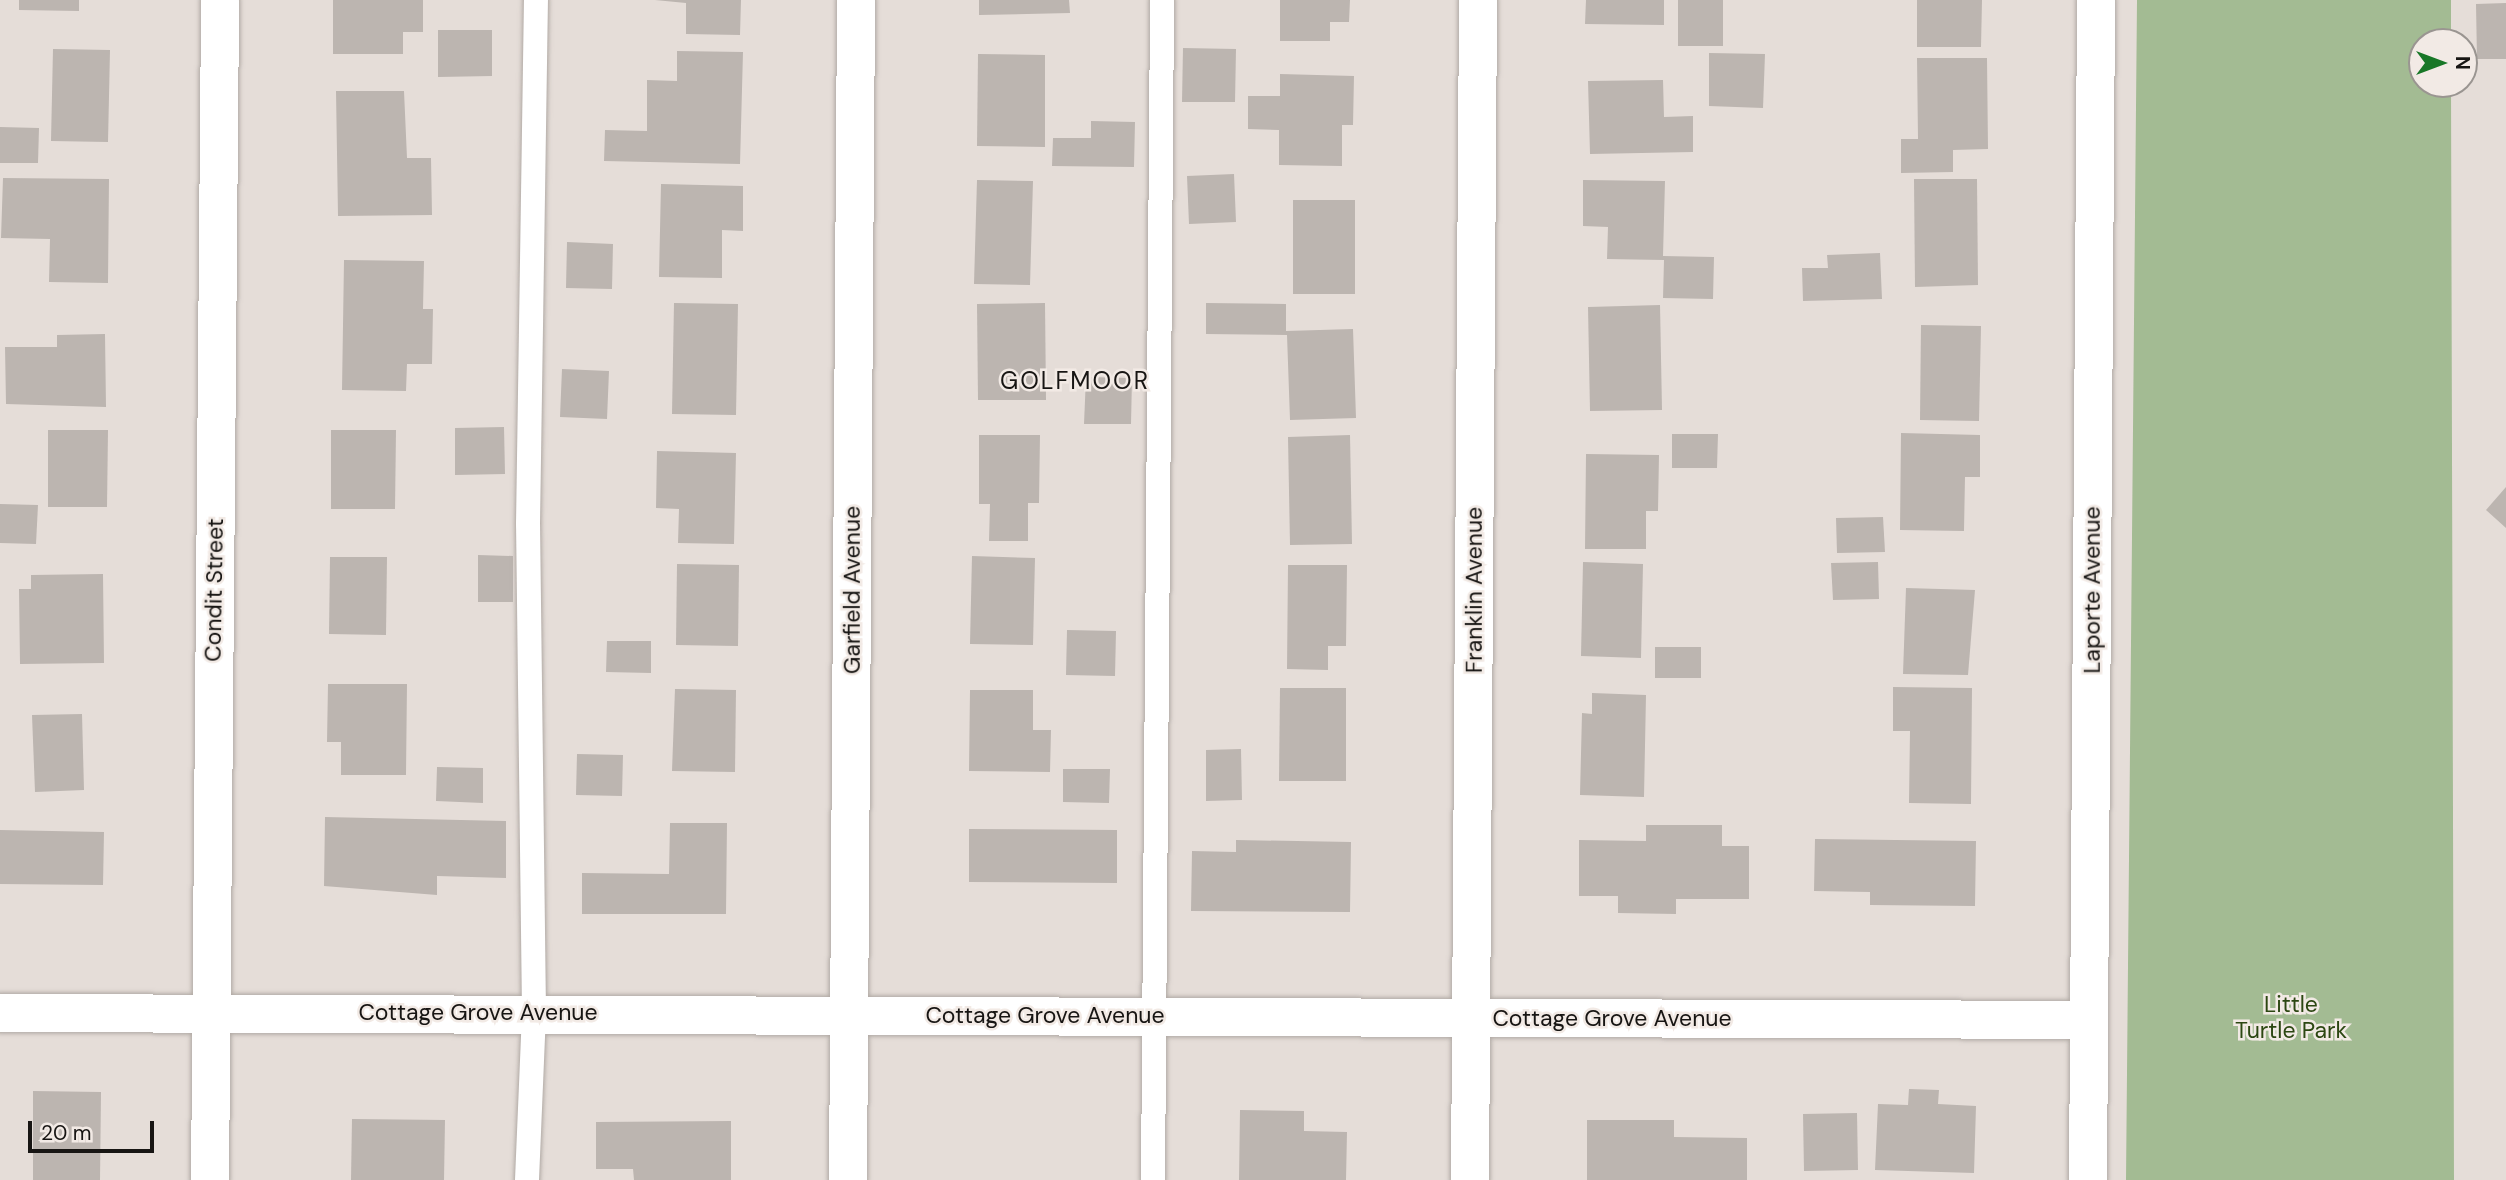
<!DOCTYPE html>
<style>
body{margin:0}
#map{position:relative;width:2506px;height:1180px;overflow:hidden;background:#e5ddd8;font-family:"DM Sans",sans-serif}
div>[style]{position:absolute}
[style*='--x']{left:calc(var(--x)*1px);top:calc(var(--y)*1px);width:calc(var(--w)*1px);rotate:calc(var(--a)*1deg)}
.green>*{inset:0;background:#a3bb93}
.building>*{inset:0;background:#bcb5b0}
.roads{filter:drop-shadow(0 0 2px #b1aaa5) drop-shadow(0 0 2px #b1aaa5)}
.service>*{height:24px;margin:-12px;padding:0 12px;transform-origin:12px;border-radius:12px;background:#fff}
.minor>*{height:38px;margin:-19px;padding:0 19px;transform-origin:19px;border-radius:19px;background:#fff}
.tertiary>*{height:38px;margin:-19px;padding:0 19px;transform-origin:19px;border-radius:19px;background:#fff}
span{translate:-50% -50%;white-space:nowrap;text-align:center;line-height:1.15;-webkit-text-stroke:5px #f2eae5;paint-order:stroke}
.street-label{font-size:23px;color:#171513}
.park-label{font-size:23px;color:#2c4712}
.neighbourhood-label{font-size:24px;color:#171513;letter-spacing:2px}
.north{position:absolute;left:2408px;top:28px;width:70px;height:70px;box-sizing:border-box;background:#f2eae5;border:2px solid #9a9591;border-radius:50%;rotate:90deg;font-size:19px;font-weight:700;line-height:28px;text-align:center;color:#171513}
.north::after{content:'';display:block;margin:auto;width:24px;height:32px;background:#187727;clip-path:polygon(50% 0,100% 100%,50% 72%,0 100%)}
.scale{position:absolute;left:28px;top:1121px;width:126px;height:32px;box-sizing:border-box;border:4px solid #171513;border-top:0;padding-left:9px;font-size:21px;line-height:24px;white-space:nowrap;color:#171513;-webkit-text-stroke:5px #f2eae5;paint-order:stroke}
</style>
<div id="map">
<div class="green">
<i style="clip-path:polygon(2137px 0,2451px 0,2451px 42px,2422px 42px,2422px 84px,2451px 84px,2454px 1180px,2126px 1180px)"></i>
</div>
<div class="building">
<i style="clip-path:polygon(19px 0,79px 0,79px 11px,19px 10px)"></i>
<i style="clip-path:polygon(333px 0,423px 0,423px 32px,403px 32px,403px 54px,333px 54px)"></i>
<i style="clip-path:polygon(655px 0,741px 0,740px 35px,686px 34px,686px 3px)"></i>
<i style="clip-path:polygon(979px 0,1069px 0,1070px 13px,979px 15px)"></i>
<i style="clip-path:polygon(1280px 0,1350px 0,1349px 22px,1330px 22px,1330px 41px,1280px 41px)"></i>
<i style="clip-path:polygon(1586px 0,1664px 0,1664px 25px,1585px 24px)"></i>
<i style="clip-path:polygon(1678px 0,1723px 0,1723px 46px,1678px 46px)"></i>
<i style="clip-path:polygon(1917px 0,1982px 0,1981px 47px,1917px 47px)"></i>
<i style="clip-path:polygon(2506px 3px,2506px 59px,2477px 59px,2476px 4px)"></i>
<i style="clip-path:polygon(438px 30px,492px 30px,492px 76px,438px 77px)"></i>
<i style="clip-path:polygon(1183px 48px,1236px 49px,1235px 102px,1182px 102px)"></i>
<i style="clip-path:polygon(53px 49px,110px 50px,108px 142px,51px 141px)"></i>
<i style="clip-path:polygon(677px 51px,743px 52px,740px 164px,604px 161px,605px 130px,647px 131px,647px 80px,677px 81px)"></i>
<i style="clip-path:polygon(1709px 53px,1765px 54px,1763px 108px,1709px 106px)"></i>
<i style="clip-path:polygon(978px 54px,1045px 55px,1045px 147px,977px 146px)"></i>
<i style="clip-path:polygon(1917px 58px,1987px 58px,1988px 149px,1953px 150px,1953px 172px,1901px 173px,1901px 139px,1918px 139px)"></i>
<i style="clip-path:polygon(1280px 74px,1354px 76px,1353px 125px,1342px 125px,1342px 166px,1279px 165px,1279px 130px,1248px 129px,1248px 96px,1280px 96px)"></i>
<i style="clip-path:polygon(1663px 80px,1664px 117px,1693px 116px,1693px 152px,1590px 154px,1588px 81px)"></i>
<i style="clip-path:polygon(336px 91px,404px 91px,407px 158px,431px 158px,432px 215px,338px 216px)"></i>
<i style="clip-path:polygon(1091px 121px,1135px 122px,1134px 167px,1052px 166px,1053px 138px,1091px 138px)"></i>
<i style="clip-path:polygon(0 127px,39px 128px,38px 163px,0 163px)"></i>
<i style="clip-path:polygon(1234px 174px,1236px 222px,1189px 224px,1187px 176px)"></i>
<i style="clip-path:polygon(3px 178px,109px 179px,108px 283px,49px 282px,50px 239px,1px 238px)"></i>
<i style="clip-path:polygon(1914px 179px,1977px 179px,1978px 285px,1915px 287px)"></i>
<i style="clip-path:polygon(977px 180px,1033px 181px,1030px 285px,974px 284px)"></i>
<i style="clip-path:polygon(1583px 180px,1665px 181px,1663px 256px,1714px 257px,1713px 299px,1663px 298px,1664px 260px,1607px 259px,1608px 227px,1583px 226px)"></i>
<i style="clip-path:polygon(661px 184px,743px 186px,743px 231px,722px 230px,722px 278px,659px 277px)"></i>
<i style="clip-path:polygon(1293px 200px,1355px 200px,1355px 294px,1293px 294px)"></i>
<i style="clip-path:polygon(567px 242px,613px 244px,612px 289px,566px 288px)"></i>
<i style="clip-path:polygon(1880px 253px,1882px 299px,1803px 301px,1802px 268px,1828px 268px,1827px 255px)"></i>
<i style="clip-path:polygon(344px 260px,424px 261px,423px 309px,433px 309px,432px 364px,407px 364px,406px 391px,342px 390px)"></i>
<i style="clip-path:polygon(674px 303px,738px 304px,736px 415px,672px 414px)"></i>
<i style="clip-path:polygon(1045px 303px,1046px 400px,978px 400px,977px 304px)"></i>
<i style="clip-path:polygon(1206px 303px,1286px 304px,1286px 331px,1353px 329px,1356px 418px,1290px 420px,1287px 335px,1206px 334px)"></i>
<i style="clip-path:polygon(1660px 305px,1662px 410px,1590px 411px,1588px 307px)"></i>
<i style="clip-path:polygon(1921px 325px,1981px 326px,1979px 421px,1920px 420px)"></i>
<i style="clip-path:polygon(105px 334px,106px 407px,6px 404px,5px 347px,57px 347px,57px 335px)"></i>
<i style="clip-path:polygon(562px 369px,609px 371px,607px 419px,560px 417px)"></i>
<i style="clip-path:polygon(1086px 377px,1132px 378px,1131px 424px,1084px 424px)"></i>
<i style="clip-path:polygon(504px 427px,505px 474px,455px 475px,455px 428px)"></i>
<i style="clip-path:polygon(48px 430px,108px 430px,107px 507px,48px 507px)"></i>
<i style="clip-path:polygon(331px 430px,396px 430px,395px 509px,331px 509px)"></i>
<i style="clip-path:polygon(1901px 433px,1980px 435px,1980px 477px,1965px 477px,1964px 531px,1900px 530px)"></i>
<i style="clip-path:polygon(1672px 434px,1718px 434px,1717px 468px,1672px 468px)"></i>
<i style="clip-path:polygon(979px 435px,1040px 435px,1039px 503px,1028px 503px,1028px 541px,989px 541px,990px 504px,979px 504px)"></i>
<i style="clip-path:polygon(1350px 435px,1352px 544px,1290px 545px,1288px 437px)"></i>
<i style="clip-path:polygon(657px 451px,736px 453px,734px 544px,678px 543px,679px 509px,656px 508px)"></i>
<i style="clip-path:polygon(1586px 454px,1659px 455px,1658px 511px,1646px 511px,1646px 549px,1585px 549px)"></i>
<i style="clip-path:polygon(2506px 487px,2506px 528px,2486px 510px)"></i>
<i style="clip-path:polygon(0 504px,38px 505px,36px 544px,0 543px)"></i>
<i style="clip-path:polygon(1883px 517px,1885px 552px,1837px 553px,1836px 518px)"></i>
<i style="clip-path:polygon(478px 555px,513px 556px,513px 602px,478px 602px)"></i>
<i style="clip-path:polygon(972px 556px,1035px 558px,1033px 645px,970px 644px)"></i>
<i style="clip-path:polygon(330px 557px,387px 557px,386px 635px,329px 634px)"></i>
<i style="clip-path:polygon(1583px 562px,1643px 564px,1641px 658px,1581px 656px)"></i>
<i style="clip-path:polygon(1878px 562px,1879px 599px,1833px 600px,1831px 563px)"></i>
<i style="clip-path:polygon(677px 564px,739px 565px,738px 646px,676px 645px)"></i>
<i style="clip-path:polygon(1288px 565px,1347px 565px,1346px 646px,1328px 646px,1328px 670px,1287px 669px)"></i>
<i style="clip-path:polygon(103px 574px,104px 663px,20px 664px,19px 589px,31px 589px,31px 575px)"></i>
<i style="clip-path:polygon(1906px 588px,1975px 590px,1968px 675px,1903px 674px)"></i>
<i style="clip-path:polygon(1067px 630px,1116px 631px,1115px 676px,1066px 675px)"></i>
<i style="clip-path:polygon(607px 641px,651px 641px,651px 673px,606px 672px)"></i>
<i style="clip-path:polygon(1655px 647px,1701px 647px,1701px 678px,1655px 678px)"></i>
<i style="clip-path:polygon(328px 684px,407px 684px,406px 775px,341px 775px,341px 742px,327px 742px)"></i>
<i style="clip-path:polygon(1893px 687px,1972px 688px,1971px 804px,1909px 803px,1910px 731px,1893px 731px)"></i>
<i style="clip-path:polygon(1280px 688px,1346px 688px,1346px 781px,1279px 781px)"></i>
<i style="clip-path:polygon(675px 689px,736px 690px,735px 772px,672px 771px)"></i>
<i style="clip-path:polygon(970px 690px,1033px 690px,1033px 730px,1051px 730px,1050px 772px,969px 771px)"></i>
<i style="clip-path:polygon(1592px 693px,1646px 695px,1644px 797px,1580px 795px,1582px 713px,1592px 714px)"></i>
<i style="clip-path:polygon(82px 714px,84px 790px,35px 792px,32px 715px)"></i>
<i style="clip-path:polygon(1241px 749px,1242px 800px,1206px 801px,1206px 750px)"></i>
<i style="clip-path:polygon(577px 754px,623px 755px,622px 796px,576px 795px)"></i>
<i style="clip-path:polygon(437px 767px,483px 768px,483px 803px,436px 801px)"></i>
<i style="clip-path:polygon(1063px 769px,1110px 769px,1109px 803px,1063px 802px)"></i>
<i style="clip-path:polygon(325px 817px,506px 821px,506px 878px,437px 876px,437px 895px,324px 886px)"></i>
<i style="clip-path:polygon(670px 823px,727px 823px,726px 914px,582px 914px,582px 873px,669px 874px)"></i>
<i style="clip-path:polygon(1646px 825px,1722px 825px,1722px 846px,1749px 846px,1749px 899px,1676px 899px,1676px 914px,1618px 913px,1618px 896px,1579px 896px,1579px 840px,1646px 841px)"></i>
<i style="clip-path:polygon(969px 829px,1117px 830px,1117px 883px,969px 882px)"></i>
<i style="clip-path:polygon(0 830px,104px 832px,103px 885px,0 884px)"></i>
<i style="clip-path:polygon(1815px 839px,1976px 841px,1975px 906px,1870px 905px,1870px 892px,1814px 891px)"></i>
<i style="clip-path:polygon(1236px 840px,1351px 842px,1350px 912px,1191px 911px,1192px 851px,1236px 852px)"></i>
<i style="clip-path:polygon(1909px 1089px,1939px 1090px,1938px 1104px,1976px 1106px,1974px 1173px,1875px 1170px,1878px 1104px,1908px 1105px)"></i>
<i style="clip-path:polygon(33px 1091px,101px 1092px,100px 1180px,33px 1180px)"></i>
<i style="clip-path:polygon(1240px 1110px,1304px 1111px,1304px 1131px,1347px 1132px,1346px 1180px,1239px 1180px)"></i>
<i style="clip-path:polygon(1857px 1113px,1858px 1170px,1804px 1171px,1803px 1114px)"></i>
<i style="clip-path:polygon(352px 1119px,445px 1120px,444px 1180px,351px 1180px)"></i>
<i style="clip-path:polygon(1587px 1120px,1674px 1120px,1674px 1137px,1747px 1138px,1747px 1180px,1587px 1180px)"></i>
<i style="clip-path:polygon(731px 1121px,731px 1180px,634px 1180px,633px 1169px,596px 1169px,596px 1122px)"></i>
</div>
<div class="roads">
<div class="service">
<i style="--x:527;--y:1180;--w:168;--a:-87.6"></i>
<i style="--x:534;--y:1012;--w:488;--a:-90.7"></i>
<i style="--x:528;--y:524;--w:524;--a:-89.13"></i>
<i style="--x:1153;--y:1180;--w:1180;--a:-89.56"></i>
</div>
<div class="minor">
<i style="--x:0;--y:1013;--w:2089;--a:0.19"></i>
<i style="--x:210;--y:1180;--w:1180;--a:-89.51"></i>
<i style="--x:848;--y:1180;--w:1180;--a:-89.61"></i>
<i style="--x:1470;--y:1180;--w:1180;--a:-89.61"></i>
</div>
<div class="tertiary">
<i style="--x:2088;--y:1180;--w:1180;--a:-89.61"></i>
</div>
</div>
<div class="street-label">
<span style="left:214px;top:590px;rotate:-89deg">Condit Street</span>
<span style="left:852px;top:590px;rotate:-90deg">Garfield Avenue</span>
<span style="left:1474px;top:590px;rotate:-90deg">Franklin Avenue</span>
<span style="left:2092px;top:590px;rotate:-90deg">Laporte Avenue</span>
<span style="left:478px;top:1012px">Cottage Grove Avenue</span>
<span style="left:1045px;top:1015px">Cottage Grove Avenue</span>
<span style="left:1612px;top:1018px">Cottage Grove Avenue</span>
</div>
<div class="park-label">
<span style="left:2291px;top:1017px">Little<br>Turtle Park</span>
</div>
<div class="neighbourhood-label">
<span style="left:1075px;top:381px">GOLFMOOR</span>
</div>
<div class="north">N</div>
<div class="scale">20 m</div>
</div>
